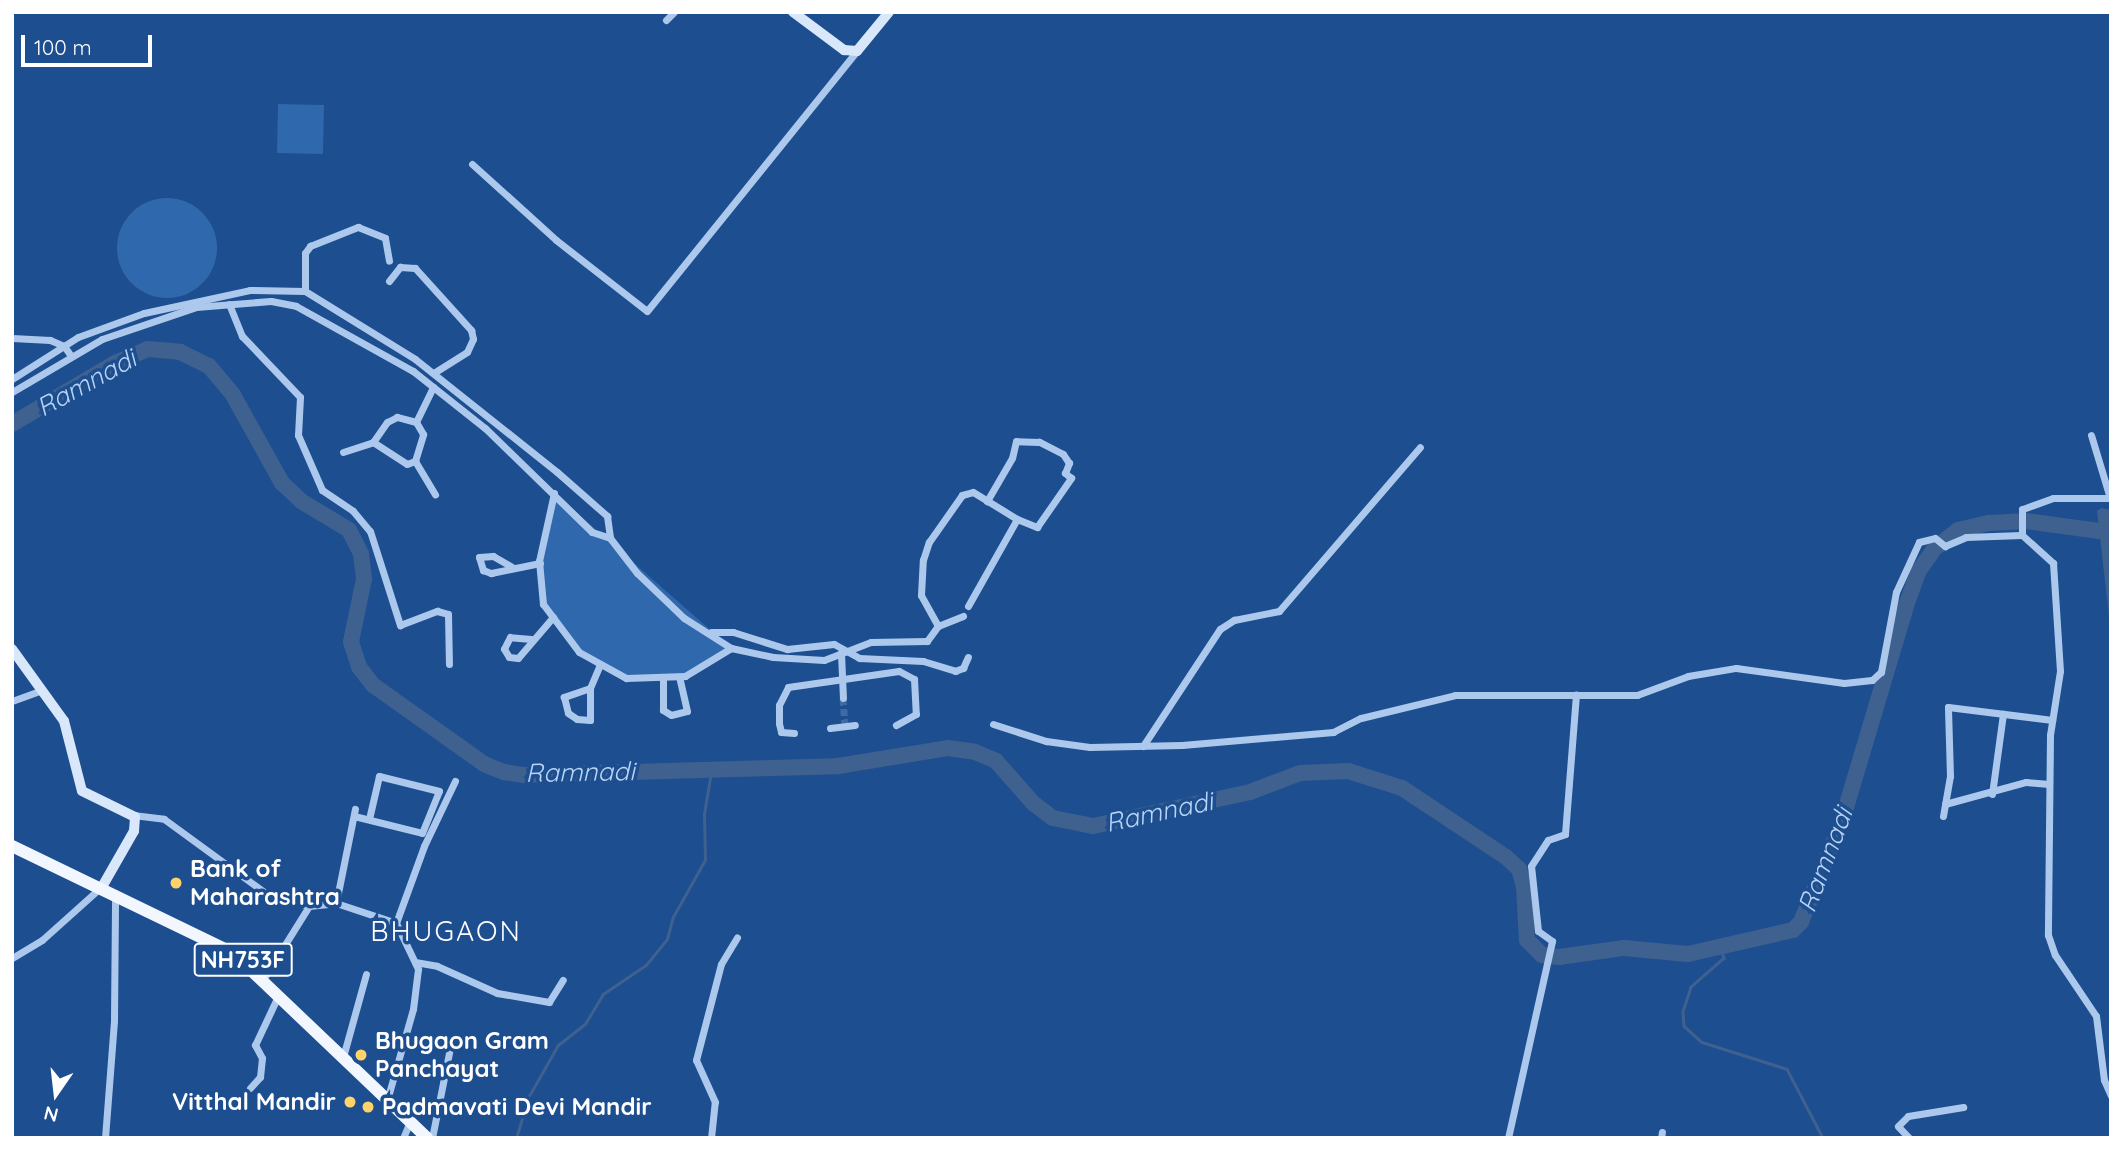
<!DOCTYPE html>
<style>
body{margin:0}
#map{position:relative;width:2123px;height:1150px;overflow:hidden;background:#1d4e8f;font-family:Quicksand,sans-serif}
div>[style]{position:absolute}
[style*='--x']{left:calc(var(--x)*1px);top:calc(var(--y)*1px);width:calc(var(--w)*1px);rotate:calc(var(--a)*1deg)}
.green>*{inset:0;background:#3068ad}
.round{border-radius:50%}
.water>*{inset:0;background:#3f6190}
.stream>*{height:2.5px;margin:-1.25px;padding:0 1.25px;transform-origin:1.25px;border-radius:1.25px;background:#3f6190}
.river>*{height:16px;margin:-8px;padding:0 8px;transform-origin:8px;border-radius:8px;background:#3f6190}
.street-tunnel>*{height:7px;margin-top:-3.5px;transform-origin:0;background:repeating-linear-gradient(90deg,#3f69a0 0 7px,transparent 0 10.5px)}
.street>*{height:7px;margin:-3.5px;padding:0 3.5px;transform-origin:3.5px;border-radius:3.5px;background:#acc9ed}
.secondary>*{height:10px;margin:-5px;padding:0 5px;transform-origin:5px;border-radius:5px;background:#d8e7fa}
.primary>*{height:12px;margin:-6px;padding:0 6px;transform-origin:6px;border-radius:6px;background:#f2f7ff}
.dots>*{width:19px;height:19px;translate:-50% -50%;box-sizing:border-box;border:4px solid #1d4e8f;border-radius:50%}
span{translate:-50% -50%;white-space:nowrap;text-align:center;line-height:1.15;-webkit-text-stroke:7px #1d4e8f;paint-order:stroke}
.shield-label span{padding:2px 5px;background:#1d4e8f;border:2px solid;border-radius:5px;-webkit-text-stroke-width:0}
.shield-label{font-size:23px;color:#fff;font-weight:700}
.poi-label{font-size:24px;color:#fff;font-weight:700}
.left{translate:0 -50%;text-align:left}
.right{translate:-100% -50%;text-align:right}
.water-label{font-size:26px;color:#b8d3f4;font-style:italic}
.quarter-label{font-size:28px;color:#fff;letter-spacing:2px}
.frame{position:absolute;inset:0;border:14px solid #fff;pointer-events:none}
.north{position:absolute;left:21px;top:1059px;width:70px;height:70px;-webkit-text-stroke:5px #1d4e8f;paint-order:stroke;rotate:194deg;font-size:19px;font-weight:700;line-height:28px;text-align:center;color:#fff}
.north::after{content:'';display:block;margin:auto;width:24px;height:32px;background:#fff;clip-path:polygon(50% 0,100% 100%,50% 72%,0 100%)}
.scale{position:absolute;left:21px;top:35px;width:131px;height:32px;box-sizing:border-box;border:4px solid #fff;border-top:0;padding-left:9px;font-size:21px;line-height:24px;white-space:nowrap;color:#fff;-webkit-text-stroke:5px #1d4e8f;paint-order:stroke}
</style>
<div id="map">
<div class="green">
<i style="clip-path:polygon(278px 104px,324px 105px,323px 154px,277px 153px)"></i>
<i class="round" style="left:117px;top:198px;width:100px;height:100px"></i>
<i style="clip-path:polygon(554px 493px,731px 648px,685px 676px,626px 678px,579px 652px,543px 604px,539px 561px)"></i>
</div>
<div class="water">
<i style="clip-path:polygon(2101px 508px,2111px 510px,2111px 634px,2097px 511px)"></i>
</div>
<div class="stream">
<i style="--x:1720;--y:947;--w:12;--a:70"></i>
<i style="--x:1724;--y:958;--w:44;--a:138.7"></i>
<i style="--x:1691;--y:987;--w:26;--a:108"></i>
<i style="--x:1683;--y:1012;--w:14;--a:86"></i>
<i style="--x:1684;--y:1026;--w:24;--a:42"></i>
<i style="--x:1702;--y:1042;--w:89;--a:17.6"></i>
<i style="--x:1787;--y:1069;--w:78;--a:62.4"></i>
<i style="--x:516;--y:1138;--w:44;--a:-72.8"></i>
<i style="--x:529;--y:1096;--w:59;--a:-60.4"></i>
<i style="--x:558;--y:1045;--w:34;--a:-38"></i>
<i style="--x:585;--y:1024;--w:35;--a:-59"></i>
<i style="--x:603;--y:994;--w:52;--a:-34"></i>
<i style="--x:646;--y:965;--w:33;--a:-51"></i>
<i style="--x:667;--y:939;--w:23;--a:-75"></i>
<i style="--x:673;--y:917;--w:65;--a:-60.7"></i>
<i style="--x:705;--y:860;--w:46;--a:-91.2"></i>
<i style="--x:704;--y:814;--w:43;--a:-80.5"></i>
</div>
<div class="river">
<i style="--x:12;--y:424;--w:120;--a:-30.6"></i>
<i style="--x:115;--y:363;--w:36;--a:-23"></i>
<i style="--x:148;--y:349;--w:32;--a:5"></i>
<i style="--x:180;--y:352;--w:32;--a:26"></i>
<i style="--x:209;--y:366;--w:38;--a:50"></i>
<i style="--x:233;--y:395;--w:101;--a:60.9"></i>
<i style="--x:282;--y:483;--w:26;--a:43"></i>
<i style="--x:301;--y:501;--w:56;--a:31.1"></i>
<i style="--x:349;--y:530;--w:27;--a:63"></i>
<i style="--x:361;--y:554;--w:25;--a:83"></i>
<i style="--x:364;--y:579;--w:64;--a:101.7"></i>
<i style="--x:351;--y:642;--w:26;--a:72"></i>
<i style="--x:359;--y:667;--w:23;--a:52"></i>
<i style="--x:373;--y:685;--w:136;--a:35.4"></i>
<i style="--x:484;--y:764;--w:22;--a:22"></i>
<i style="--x:504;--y:772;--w:20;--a:9"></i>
<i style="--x:524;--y:775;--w:314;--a:-1.6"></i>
<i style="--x:838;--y:766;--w:111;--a:-9.3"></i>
<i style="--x:948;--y:748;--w:27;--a:8"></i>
<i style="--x:975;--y:752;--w:23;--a:23"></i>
<i style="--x:996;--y:761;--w:56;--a:48.6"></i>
<i style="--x:1033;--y:803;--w:25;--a:37"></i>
<i style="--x:1053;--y:818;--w:41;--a:11.3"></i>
<i style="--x:1093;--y:826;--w:161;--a:-12.2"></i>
<i style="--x:1250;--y:792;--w:53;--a:-20.8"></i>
<i style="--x:1300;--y:773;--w:48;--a:-2.4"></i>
<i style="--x:1348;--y:771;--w:57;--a:17.5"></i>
<i style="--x:1402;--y:788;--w:125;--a:33.6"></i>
<i style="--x:1506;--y:857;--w:18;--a:43"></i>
<i style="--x:1519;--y:869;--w:19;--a:74"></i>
<i style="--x:1524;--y:887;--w:53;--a:86.8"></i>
<i style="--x:1527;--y:940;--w:21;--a:45"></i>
<i style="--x:1542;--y:955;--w:17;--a:7"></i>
<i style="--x:1559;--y:957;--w:66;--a:-7.9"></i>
<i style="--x:1624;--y:948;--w:64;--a:5.4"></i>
<i style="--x:1688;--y:954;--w:108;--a:-12.9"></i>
<i style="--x:1793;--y:930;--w:11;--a:-45"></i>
<i style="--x:1801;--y:922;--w:109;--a:-67.9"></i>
<i style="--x:1842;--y:821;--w:227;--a:-73.4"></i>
<i style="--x:1907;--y:603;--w:33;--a:-70"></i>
<i style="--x:1918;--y:572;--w:28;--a:-55"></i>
<i style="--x:1934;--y:549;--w:31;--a:-38"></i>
<i style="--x:1958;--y:530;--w:32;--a:-13"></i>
<i style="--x:1989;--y:523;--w:37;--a:-3"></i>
<i style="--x:2026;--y:521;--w:74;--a:7.8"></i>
</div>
<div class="street-tunnel">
<i style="--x:843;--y:698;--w:28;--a:86"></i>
</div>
<div class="street">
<i style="--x:666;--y:20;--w:11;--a:-45"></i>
<i style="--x:472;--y:164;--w:113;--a:42.1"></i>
<i style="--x:556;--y:240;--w:115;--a:38"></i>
<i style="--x:647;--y:311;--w:334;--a:-51.1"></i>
<i style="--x:389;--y:281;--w:18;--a:-52"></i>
<i style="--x:400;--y:267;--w:15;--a:4"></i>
<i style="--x:415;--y:268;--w:84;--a:47.9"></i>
<i style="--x:471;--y:330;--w:9;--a:77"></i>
<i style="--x:473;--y:339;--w:14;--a:115"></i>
<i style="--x:467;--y:352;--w:39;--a:148"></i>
<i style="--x:305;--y:291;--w:38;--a:-90"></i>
<i style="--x:305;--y:253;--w:9;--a:-54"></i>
<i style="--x:310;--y:246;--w:52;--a:-21.6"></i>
<i style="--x:358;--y:227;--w:29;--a:22"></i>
<i style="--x:385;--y:238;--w:23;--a:80"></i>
<i style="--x:229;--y:304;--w:35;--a:68"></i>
<i style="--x:242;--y:336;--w:84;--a:46.4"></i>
<i style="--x:300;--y:397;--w:38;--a:93"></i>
<i style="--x:298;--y:435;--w:60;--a:66.4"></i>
<i style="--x:322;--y:490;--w:37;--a:34"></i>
<i style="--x:353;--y:511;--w:26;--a:50"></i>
<i style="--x:370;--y:531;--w:99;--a:72.3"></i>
<i style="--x:400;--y:625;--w:40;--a:-21"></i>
<i style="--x:437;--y:611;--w:11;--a:15"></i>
<i style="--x:448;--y:614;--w:50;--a:88.9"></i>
<i style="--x:12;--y:338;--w:38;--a:3"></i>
<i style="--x:50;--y:340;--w:15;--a:23"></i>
<i style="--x:64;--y:346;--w:12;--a:55"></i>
<i style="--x:12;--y:379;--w:78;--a:-32.5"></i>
<i style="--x:78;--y:337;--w:70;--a:-20"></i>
<i style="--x:144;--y:313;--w:108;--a:-12.2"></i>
<i style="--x:250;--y:290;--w:55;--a:1"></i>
<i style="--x:305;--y:291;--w:129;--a:31.7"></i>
<i style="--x:415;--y:359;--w:181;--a:38.5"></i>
<i style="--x:557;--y:472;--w:67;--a:41.3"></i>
<i style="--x:607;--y:516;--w:22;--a:82"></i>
<i style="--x:610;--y:538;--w:44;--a:52.4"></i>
<i style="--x:637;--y:573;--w:65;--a:43.8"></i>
<i style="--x:684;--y:618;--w:56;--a:32.6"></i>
<i style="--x:731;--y:648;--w:43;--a:12.1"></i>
<i style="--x:773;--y:657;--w:51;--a:3.4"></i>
<i style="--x:824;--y:660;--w:50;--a:-21"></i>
<i style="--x:871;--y:642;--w:56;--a:-1"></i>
<i style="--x:927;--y:641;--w:19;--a:-54"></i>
<i style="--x:938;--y:626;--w:35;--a:-119"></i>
<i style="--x:921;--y:595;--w:35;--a:-87"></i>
<i style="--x:923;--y:560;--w:19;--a:-72"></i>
<i style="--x:929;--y:542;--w:57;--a:-54.9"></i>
<i style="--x:962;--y:495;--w:11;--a:-15"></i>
<i style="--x:973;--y:492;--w:52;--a:31.5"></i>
<i style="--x:1017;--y:519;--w:22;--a:22"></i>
<i style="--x:1037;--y:527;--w:60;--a:-55.2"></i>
<i style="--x:1071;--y:478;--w:8;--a:-140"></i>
<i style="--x:1065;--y:473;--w:11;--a:-68"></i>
<i style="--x:1069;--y:463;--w:11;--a:-124"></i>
<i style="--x:1063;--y:454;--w:27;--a:-153"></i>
<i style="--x:1039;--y:442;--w:23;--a:-178"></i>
<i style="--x:1016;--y:441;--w:17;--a:103"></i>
<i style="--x:1012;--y:458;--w:50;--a:120.2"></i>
<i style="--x:12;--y:392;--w:104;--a:-30.5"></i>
<i style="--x:102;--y:339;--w:99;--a:-18.8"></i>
<i style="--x:196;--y:307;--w:75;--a:-4.6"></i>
<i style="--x:271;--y:301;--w:25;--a:11"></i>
<i style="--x:296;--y:306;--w:134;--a:29.1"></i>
<i style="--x:413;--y:371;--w:92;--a:38.4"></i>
<i style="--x:485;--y:428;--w:149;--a:44.2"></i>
<i style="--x:592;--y:532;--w:19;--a:18"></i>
<i style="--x:416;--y:422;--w:20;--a:-165"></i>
<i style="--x:397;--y:417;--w:11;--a:153"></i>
<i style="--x:387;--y:422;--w:24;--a:125"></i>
<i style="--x:373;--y:442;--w:40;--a:32.9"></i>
<i style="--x:407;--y:464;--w:9;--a:-21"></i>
<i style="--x:415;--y:461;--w:28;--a:-73"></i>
<i style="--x:423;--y:434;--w:14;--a:-120"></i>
<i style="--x:416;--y:422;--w:39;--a:-64"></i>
<i style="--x:2091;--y:435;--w:66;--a:73.2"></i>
<i style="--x:2110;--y:498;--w:57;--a:180"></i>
<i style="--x:2053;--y:498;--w:33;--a:160"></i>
<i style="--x:2022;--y:509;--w:26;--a:90"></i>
<i style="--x:2022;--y:535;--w:42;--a:42.1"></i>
<i style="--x:2053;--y:563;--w:108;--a:86.3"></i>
<i style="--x:2060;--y:671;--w:65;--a:98.9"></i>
<i style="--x:2050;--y:735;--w:200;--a:90.6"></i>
<i style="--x:2048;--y:935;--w:21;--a:71"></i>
<i style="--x:2055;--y:955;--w:73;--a:56.1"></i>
<i style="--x:2096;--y:1016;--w:64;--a:82.9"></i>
<i style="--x:2104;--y:1080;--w:17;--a:66"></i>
<i style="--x:343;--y:452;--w:32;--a:-18"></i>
<i style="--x:415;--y:461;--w:39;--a:59"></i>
<i style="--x:554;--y:493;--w:70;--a:102.4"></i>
<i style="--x:539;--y:561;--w:43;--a:84.7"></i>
<i style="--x:543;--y:604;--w:60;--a:53.1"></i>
<i style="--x:579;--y:652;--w:54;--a:29"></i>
<i style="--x:626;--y:678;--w:59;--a:-1.9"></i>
<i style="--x:685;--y:676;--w:54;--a:-31.3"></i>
<i style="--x:512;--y:567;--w:22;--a:-150"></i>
<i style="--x:493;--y:556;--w:14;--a:176"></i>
<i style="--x:479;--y:557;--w:14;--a:73"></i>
<i style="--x:483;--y:570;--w:9;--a:21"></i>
<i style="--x:491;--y:573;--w:50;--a:-11.5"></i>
<i style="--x:968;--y:606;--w:100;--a:-60.6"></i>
<i style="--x:938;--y:626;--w:27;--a:-22"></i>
<i style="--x:711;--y:632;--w:22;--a:0"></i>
<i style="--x:733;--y:632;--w:57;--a:17.5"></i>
<i style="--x:787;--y:649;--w:47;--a:-6.1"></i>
<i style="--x:834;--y:644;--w:29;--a:29"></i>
<i style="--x:859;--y:658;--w:64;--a:2.7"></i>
<i style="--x:923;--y:661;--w:34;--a:17"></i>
<i style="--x:955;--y:671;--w:9;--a:-21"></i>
<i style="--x:963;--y:668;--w:12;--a:-66"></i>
<i style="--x:531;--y:639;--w:21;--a:-175"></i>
<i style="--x:510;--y:637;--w:13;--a:117"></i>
<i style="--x:504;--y:649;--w:9;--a:58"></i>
<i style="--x:509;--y:657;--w:9;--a:6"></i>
<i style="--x:518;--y:658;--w:54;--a:-49.5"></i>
<i style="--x:841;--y:653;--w:45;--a:87.5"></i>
<i style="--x:663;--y:677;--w:33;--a:90"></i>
<i style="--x:663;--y:710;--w:9;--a:32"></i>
<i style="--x:671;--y:715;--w:16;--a:-14"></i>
<i style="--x:687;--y:711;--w:35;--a:-103"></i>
<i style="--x:590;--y:688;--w:28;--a:161"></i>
<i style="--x:564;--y:697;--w:16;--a:76"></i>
<i style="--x:568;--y:713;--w:11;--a:34"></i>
<i style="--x:577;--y:719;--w:13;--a:4"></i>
<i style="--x:590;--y:720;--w:32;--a:-90"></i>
<i style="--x:590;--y:688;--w:26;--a:-67"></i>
<i style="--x:12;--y:701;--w:30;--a:-20"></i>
<i style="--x:993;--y:724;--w:56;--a:17.8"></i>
<i style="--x:1046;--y:741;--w:44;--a:7.8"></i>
<i style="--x:1090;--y:747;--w:92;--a:-1.2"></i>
<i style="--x:1182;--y:745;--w:152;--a:-4.9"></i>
<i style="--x:1333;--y:732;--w:31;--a:-27"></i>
<i style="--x:1361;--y:718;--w:97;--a:-13.7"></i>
<i style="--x:1455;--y:695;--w:182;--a:0"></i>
<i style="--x:1637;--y:695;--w:54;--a:-20.4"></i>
<i style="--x:1688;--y:676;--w:49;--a:-9.5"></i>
<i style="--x:1736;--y:668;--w:109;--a:7.9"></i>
<i style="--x:1844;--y:683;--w:28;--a:-6"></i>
<i style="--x:1872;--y:680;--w:12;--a:-42"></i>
<i style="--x:1881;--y:672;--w:81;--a:-79.4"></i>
<i style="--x:1896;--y:592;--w:55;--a:-65.3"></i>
<i style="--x:1919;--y:542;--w:16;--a:-14"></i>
<i style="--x:1935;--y:538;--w:13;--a:39"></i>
<i style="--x:1945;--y:546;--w:23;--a:-23"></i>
<i style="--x:1966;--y:537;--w:56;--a:-2"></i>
<i style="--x:830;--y:728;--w:25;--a:-7"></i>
<i style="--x:794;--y:733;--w:13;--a:-176"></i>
<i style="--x:781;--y:732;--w:9;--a:-103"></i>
<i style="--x:779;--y:723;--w:18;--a:-90"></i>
<i style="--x:779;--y:705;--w:20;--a:-63"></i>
<i style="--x:788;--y:687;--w:112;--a:-8.2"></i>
<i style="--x:899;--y:671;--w:17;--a:28"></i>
<i style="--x:914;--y:679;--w:35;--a:87"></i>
<i style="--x:916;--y:714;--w:23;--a:151"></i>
<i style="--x:1143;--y:746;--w:140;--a:-56.7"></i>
<i style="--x:1220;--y:629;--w:17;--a:-33"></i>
<i style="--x:1234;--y:620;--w:46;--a:-11.3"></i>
<i style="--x:1279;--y:611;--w:216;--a:-49.3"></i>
<i style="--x:1992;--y:794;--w:81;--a:-82.2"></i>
<i style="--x:1945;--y:804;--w:84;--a:-15.2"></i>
<i style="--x:2026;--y:782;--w:23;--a:5"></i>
<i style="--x:133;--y:815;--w:31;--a:7"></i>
<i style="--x:164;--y:819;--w:127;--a:36.1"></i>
<i style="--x:267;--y:894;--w:44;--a:15.9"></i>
<i style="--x:309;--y:906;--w:85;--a:122"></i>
<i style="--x:354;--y:816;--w:70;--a:14"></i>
<i style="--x:422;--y:833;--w:45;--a:-68"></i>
<i style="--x:439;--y:791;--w:62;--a:-166"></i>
<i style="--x:379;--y:776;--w:44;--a:103.1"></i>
<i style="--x:1943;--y:816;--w:41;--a:-80.1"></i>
<i style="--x:1950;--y:776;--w:69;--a:-91.7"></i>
<i style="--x:1948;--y:707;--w:105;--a:7.1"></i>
<i style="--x:336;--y:903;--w:96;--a:-78.6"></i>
<i style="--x:309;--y:906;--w:27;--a:-6"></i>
<i style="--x:336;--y:903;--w:63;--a:18.4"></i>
<i style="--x:396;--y:923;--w:51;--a:64.4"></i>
<i style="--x:418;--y:969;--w:40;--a:97.1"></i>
<i style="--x:413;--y:1009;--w:95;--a:105.9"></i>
<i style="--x:396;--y:923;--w:82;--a:-70"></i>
<i style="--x:424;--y:846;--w:72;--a:-64.5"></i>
<i style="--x:12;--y:958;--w:35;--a:-31"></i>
<i style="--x:42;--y:940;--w:79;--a:-41.9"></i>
<i style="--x:415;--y:962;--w:22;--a:10"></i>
<i style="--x:437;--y:966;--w:66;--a:24.2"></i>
<i style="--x:497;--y:993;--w:53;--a:9.8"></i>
<i style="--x:549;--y:1002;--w:26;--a:-58"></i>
<i style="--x:343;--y:1057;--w:86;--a:-74.5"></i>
<i style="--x:250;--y:1088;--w:15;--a:-48"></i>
<i style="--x:260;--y:1077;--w:19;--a:-84"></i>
<i style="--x:262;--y:1058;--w:15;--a:-118"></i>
<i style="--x:255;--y:1045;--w:56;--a:-64.8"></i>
<i style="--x:105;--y:1138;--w:118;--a:-85.6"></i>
<i style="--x:114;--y:1020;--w:127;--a:-89.5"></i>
<i style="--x:403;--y:1138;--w:21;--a:-67"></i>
<i style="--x:432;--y:1138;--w:97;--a:-78.7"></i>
<i style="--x:711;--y:1138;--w:36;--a:-84"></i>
<i style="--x:715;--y:1102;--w:46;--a:-114.3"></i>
<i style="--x:696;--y:1060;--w:99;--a:-75.4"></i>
<i style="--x:721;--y:964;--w:31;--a:-59"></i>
<i style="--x:1508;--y:1138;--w:202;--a:-77.4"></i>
<i style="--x:1552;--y:941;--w:17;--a:-144"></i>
<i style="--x:1538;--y:931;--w:65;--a:-96.1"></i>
<i style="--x:1531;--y:866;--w:31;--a:-57"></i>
<i style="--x:1548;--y:840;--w:18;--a:-19"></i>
<i style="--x:1565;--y:834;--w:140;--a:-85.5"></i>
<i style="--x:1661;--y:1138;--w:6;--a:-81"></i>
<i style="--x:1909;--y:1138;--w:16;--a:-133"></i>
<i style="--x:1898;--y:1126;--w:14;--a:-45"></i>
<i style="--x:1908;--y:1116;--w:56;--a:-9.3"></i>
</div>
<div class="secondary">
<i style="--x:793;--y:12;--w:64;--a:36.7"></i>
<i style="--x:844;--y:50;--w:13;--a:4"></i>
<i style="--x:857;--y:51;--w:50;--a:-50.6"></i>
<i style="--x:12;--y:649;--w:89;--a:54.2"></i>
<i style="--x:64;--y:721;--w:72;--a:75.6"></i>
<i style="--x:82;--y:791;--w:59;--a:26.1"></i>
<i style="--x:135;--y:817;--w:14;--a:94"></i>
<i style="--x:134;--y:831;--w:64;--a:119.7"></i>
</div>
<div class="primary">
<i style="--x:12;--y:846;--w:246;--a:25.8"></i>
<i style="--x:233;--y:953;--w:268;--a:43.6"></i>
</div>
<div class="dots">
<i style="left:176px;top:883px;background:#fdd36a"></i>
<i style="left:361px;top:1055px;background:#fdd36a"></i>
<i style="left:350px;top:1102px;background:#fdd36a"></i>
<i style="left:368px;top:1107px;background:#fdd36a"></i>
</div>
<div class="shield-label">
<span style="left:243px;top:960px">NH753F</span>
</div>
<div class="poi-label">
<span class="left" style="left:190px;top:883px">Bank of<br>Maharashtra</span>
<span class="left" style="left:375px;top:1055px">Bhugaon Gram<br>Panchayat</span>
<span class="right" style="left:336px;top:1102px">Vitthal Mandir</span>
<span class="left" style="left:382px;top:1107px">Padmavati Devi Mandir</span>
</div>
<div class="water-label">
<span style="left:86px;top:383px;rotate:-29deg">Ramnadi</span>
<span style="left:580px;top:772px;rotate:-1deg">Ramnadi</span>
<span style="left:1159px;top:812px;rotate:-12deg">Ramnadi</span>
<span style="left:1825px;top:860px;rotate:-69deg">Ramnadi</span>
</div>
<div class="quarter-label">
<span style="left:446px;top:931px">BHUGAON</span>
</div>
<div class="frame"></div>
<div class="north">N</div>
<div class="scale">100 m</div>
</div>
